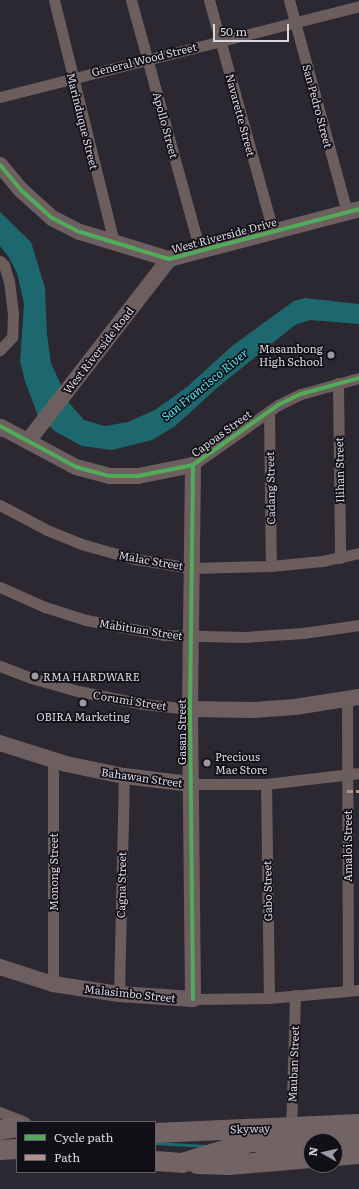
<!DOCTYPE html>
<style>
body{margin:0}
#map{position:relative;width:359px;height:1189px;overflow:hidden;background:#2c2832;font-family:Literata,serif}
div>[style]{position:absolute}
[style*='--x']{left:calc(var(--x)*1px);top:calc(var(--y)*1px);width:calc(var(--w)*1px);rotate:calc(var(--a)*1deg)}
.water>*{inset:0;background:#1d686e}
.stream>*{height:3px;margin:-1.5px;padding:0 1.5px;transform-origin:1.5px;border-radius:1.5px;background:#1d686e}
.street>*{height:11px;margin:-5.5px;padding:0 5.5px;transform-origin:5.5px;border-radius:5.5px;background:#6b5e5c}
.secondary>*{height:16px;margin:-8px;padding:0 8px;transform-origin:8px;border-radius:8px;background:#6d5f60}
.highway>*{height:20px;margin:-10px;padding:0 10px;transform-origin:10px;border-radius:10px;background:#726465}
.highway-bridge>*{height:20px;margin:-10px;padding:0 10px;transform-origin:10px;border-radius:10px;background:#726465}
.quiet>*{height:3px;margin-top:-1.5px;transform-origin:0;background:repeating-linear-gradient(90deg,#af9288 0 6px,transparent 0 9px)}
.cycleway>*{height:4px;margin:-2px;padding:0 2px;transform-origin:2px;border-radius:2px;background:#51ab58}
.dots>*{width:11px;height:11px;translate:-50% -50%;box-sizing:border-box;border:2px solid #121017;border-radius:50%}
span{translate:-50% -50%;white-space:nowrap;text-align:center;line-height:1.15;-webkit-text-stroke:3.5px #121017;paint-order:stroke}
.street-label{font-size:11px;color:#dad6e1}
.poi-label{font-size:11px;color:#dad6e1}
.right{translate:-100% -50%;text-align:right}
.left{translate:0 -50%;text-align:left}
.water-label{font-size:12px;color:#52e8f2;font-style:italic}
.legend{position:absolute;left:16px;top:1121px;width:140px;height:52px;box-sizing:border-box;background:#121017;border:1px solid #625f68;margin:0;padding:5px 7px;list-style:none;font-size:12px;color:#dad6e1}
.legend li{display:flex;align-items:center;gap:8px;height:20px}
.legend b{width:20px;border:1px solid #625f68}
.north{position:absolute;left:303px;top:1133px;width:40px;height:40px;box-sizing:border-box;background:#121017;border:1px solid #625f68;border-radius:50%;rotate:278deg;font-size:11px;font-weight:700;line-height:16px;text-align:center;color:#dad6e1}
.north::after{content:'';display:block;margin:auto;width:14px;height:18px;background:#9d99a4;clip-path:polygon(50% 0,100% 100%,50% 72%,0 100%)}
.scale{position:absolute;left:213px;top:24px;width:76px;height:18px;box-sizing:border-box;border:2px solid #dad6e1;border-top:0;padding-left:5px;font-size:12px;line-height:14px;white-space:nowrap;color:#dad6e1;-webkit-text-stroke:3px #121017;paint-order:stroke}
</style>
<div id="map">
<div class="water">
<i style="clip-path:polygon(0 212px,31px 242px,45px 288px,47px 335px,51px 363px,69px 403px,84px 420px,105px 426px,128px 422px,155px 410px,187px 387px,232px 346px,294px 301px,305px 298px,359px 304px,359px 324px,310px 320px,295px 325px,218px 387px,174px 427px,152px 440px,112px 450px,82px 446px,56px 432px,38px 416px,25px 381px,20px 361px,24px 304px,17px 273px,8px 256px,0 246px)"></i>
</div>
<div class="stream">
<i style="--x:155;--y:1143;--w:50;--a:3.4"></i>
</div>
<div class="street">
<i style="--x:54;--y:0;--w:249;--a:76.1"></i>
<i style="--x:131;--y:0;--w:260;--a:74.6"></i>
<i style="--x:209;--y:0;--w:240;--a:74.5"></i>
<i style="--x:289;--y:0;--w:220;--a:74.7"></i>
<i style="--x:0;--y:97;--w:370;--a:-14.2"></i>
<i style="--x:0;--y:261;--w:6;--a:45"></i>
<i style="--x:4;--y:265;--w:17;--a:73"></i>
<i style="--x:9;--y:281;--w:33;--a:83"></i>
<i style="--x:13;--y:314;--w:23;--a:92"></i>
<i style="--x:12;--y:337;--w:18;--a:133"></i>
<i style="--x:338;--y:383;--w:175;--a:89.3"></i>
<i style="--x:269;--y:411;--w:155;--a:89.3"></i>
<i style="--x:193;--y:465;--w:104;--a:-35.2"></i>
<i style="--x:278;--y:405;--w:25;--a:-26"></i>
<i style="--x:301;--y:394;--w:60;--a:-15.4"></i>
<i style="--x:0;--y:505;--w:53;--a:28"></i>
<i style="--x:47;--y:530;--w:37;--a:22"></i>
<i style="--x:81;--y:544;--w:56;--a:15.5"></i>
<i style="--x:135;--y:559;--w:58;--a:9"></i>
<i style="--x:192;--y:568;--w:79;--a:-1.5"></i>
<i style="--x:271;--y:566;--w:51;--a:-5.6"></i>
<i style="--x:322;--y:561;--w:38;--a:-12"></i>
<i style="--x:0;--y:587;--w:49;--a:24"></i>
<i style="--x:45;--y:607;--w:43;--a:17.6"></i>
<i style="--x:86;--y:620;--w:79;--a:10.9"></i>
<i style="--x:164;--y:635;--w:80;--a:1.4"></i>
<i style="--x:244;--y:637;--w:59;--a:-3.9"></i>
<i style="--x:303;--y:633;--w:57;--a:-8.1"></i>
<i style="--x:0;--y:666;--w:33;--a:21"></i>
<i style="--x:31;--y:678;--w:49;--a:15.5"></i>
<i style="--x:78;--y:691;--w:66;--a:11.3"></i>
<i style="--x:143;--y:704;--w:47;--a:6.1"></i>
<i style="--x:347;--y:700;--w:291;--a:89.8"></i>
<i style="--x:53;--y:760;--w:224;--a:90"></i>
<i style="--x:190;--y:784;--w:76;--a:0"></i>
<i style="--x:266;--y:784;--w:94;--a:-6.7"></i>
<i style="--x:266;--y:784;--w:214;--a:89.2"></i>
<i style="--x:119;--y:994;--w:218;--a:-88.7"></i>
<i style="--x:193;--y:999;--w:76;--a:-0.8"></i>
<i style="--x:269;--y:998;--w:90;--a:-5.1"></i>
<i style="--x:0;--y:1112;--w:27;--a:22"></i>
<i style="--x:291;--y:1132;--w:137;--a:-88.3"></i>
</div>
<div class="secondary">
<i style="--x:0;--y:165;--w:33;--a:50"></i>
<i style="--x:21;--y:190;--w:42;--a:42.1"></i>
<i style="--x:52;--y:218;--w:31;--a:27"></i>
<i style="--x:80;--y:232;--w:93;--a:16.9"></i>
<i style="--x:169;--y:259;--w:196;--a:-14.7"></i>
<i style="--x:0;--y:429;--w:2;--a:-63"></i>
<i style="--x:1;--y:427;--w:85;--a:28.1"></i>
<i style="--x:76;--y:467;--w:35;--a:15"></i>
<i style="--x:110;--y:476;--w:28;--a:0"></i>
<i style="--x:138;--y:476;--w:56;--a:-11.3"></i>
<i style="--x:193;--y:465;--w:244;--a:90.7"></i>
<i style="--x:190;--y:709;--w:290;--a:89.4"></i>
<i style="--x:193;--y:999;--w:74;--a:-176.1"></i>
<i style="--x:119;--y:994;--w:67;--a:-171.4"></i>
<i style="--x:53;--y:984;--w:56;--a:-162.2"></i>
<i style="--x:28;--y:441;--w:230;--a:-52.2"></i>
<i style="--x:190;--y:709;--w:63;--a:0.9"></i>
<i style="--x:253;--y:710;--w:42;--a:-4.1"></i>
<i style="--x:295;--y:707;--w:65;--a:-8.9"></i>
<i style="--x:0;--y:743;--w:69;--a:17.7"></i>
<i style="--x:66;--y:764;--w:59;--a:11.7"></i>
<i style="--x:124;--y:776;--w:66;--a:6.9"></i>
</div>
<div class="highway">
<i style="--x:0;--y:1130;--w:17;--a:-10"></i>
<i style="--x:333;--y:1141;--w:26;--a:-4"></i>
<i style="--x:0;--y:1150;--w:17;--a:-3"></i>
<i style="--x:335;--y:1156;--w:24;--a:-5"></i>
<i style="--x:155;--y:1161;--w:27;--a:4"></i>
</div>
<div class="highway-bridge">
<i style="--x:155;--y:1133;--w:204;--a:-2.5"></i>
<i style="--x:259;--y:1143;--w:52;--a:-1.1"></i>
<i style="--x:182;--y:1163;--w:98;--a:-17.1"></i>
<i style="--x:197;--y:1164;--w:32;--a:2"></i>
<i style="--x:229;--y:1165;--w:82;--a:-4.9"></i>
</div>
<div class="quiet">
<i style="--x:347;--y:791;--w:12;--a:0"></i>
</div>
<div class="cycleway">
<i style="--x:0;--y:165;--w:33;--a:50"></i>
<i style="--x:21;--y:190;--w:42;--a:42.1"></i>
<i style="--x:52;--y:218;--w:31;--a:27"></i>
<i style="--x:80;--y:232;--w:93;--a:16.9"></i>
<i style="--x:169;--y:259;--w:196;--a:-14.7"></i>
<i style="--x:0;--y:426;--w:86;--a:28.3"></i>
<i style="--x:76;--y:467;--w:35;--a:15"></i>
<i style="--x:110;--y:476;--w:28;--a:0"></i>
<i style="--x:138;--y:476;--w:56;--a:-11.3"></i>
<i style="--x:193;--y:465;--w:104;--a:-35.2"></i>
<i style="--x:278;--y:405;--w:25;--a:-26"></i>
<i style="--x:301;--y:394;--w:60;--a:-15.4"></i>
<i style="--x:193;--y:465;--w:244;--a:90.7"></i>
<i style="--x:190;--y:709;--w:290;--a:89.4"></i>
</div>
<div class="dots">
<i style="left:331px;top:355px;background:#9d99a4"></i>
<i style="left:35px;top:676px;background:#9d99a4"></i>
<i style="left:83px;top:703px;background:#9d99a4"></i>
<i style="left:207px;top:763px;background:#9d99a4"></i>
</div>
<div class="street-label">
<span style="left:144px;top:59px;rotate:-14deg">General Wood Street</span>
<span style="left:318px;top:106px;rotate:75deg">San Pedro Street</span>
<span style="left:241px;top:115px;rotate:75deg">Navarette Street</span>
<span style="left:83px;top:121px;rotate:76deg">Marinduque Street</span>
<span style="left:166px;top:125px;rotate:75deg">Apollo Street</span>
<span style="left:224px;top:235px;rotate:-15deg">West Riverside Drive</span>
<span style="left:98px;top:350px;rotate:-52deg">West Riverside Road</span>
<span style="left:221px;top:433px;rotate:-36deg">Capoas Street</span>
<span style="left:339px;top:470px;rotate:-91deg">Ilihan Street</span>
<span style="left:270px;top:488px;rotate:-91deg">Cadang Street</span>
<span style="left:151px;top:560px;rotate:10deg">Malac Street</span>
<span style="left:141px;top:629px;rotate:9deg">Mabituan Street</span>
<span style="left:130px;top:700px;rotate:9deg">Corumi Street</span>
<span style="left:181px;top:732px;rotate:-90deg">Gasan Street</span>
<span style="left:142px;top:777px;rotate:8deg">Bahawan Street</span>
<span style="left:347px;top:846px;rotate:-90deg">Amaloi Street</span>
<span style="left:53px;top:872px;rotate:-90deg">Monong Street</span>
<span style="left:121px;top:885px;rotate:-89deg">Cagna Street</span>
<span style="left:267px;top:891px;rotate:-91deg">Gabo Street</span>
<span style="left:130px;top:993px;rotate:6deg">Malasimbo Street</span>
<span style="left:293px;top:1064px;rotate:-88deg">Mauban Street</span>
<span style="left:250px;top:1128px;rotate:-2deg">Skyway</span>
</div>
<div class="poi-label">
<span class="right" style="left:323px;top:355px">Masambong<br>High School</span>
<span class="left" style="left:43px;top:676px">RMA HARDWARE</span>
<span style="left:83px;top:716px">OBIRA Marketing</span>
<span class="left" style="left:215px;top:763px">Precious<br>Mae Store</span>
</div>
<div class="water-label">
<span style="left:205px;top:385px;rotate:-39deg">San Francisco River</span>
</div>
<ul class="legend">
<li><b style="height:5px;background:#51ab58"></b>Cycle path</li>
<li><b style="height:5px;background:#af9288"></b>Path</li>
</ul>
<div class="north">N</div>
<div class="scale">50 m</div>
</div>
